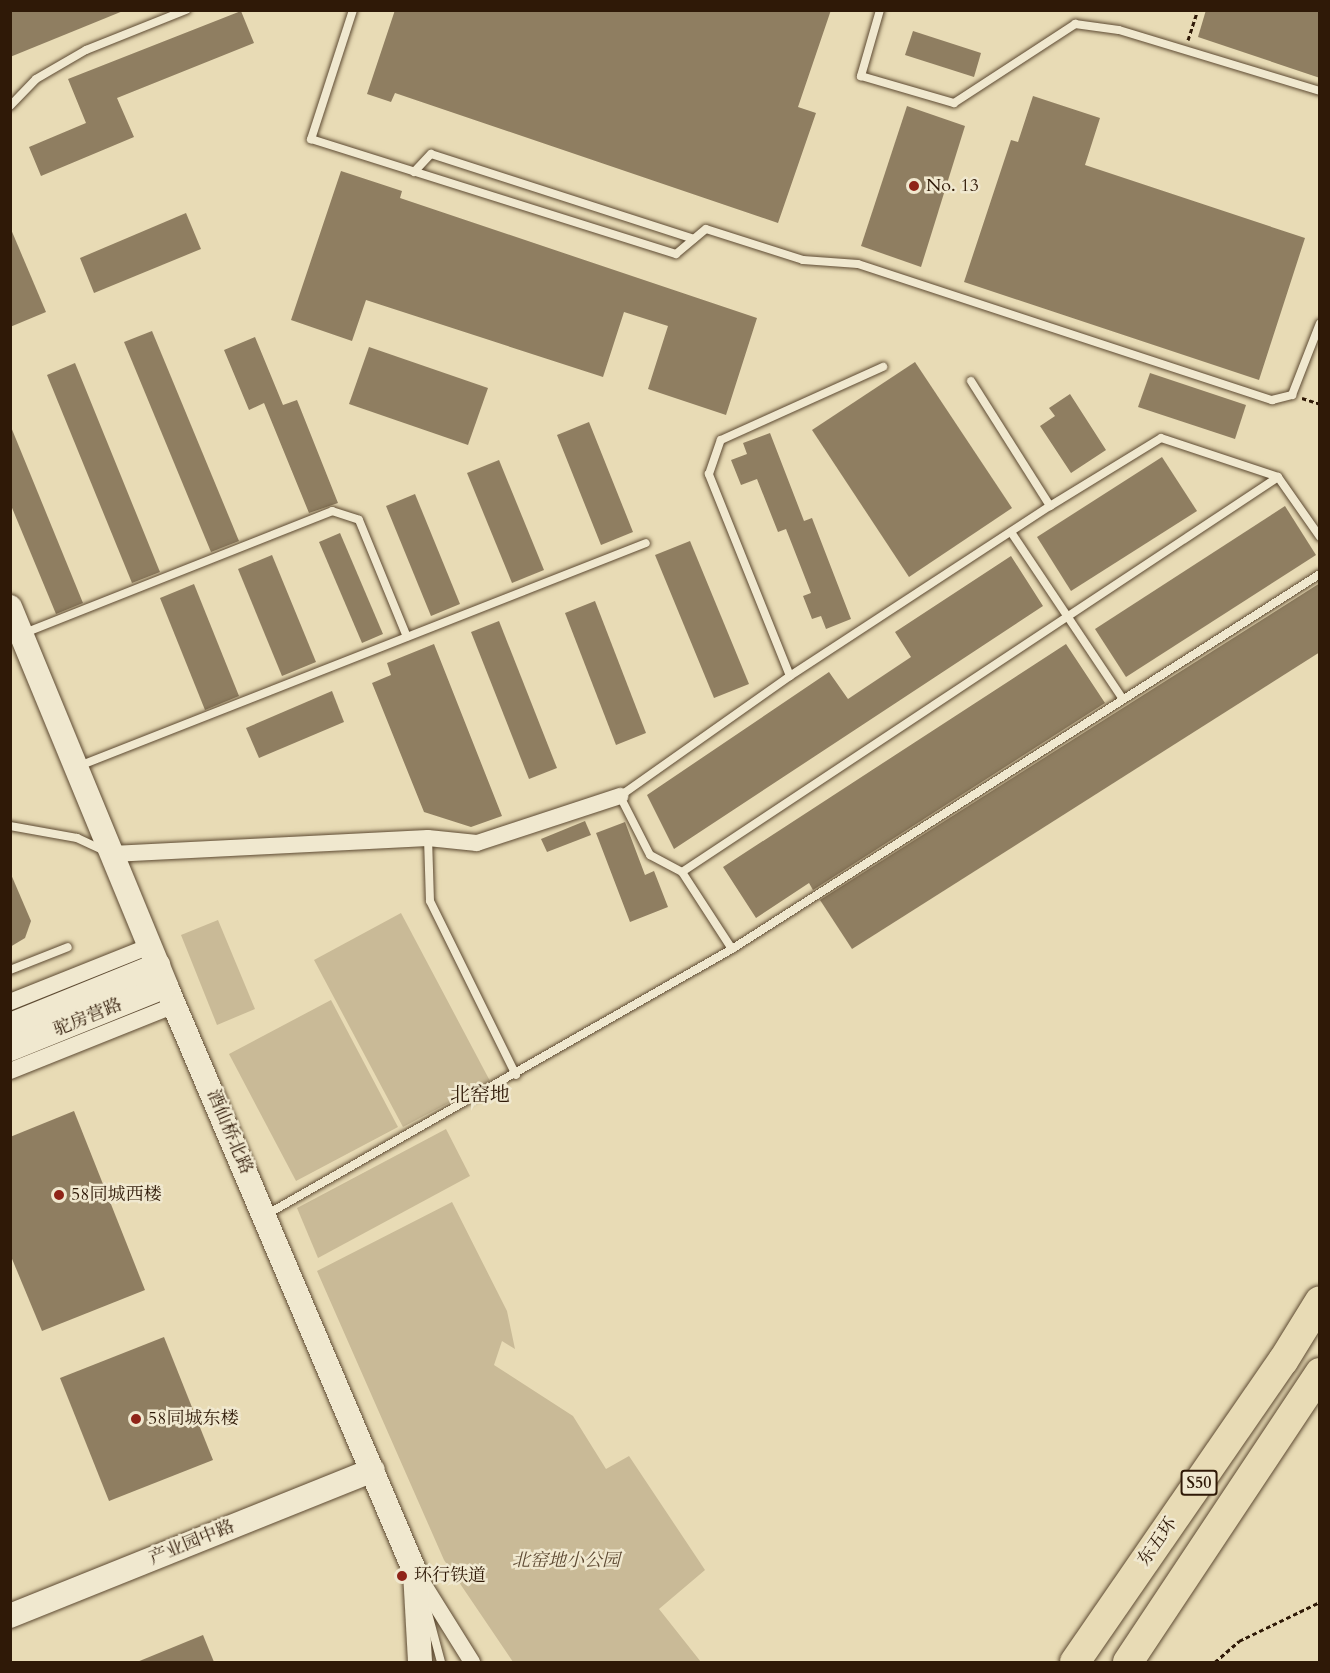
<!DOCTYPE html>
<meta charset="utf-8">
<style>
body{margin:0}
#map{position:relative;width:1330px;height:1673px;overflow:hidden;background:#e8dbb5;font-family:Cardo,"Noto Serif SC",serif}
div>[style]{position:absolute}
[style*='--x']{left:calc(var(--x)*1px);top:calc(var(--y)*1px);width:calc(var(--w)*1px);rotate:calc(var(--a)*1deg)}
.green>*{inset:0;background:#c9ba97}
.building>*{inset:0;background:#8f7e61}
.path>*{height:3px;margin-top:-1.5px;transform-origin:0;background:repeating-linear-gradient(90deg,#2f1907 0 4.5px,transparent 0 7.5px)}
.roads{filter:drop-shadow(0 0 2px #5d4a32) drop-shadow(0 0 2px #5d4a32)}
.lane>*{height:8px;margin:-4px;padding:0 4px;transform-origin:4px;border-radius:4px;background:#f0e8cf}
.street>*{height:16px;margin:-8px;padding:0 8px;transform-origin:8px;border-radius:8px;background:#f0e8cf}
.secondary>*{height:24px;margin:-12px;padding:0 12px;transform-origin:12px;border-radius:12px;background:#f0e8cf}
.highway>*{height:30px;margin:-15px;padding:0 15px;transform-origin:15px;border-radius:15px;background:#e8dbb5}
.dots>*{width:16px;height:16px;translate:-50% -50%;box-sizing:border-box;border:3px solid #f0e8cf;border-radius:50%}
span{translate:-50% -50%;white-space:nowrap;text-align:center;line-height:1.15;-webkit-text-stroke:5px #f0e8cf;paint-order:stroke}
.shield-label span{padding:2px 4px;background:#f0e8cf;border:2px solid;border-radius:4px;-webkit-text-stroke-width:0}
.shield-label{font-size:16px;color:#2f1907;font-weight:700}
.poi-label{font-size:18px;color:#2f1907}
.left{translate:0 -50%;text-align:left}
.street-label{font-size:18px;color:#2f1907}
.park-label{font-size:18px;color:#5d4932;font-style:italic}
.neighbourhood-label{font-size:20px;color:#2f1907}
.frame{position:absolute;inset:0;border:12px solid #2f1907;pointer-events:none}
</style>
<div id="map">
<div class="green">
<i style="clip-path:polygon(401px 913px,490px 1081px,403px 1127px,314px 960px)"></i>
<i style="clip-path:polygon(218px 920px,255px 1009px,217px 1025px,181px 935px)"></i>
<i style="clip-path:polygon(331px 1000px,398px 1127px,296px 1181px,229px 1054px)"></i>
<i style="clip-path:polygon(446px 1129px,470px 1176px,318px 1258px,297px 1208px)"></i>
<i style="clip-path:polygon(452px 1202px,507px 1311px,515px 1349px,502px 1341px,494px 1365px,573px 1416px,606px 1469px,629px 1456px,705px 1570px,659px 1609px,701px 1662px,513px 1662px,444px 1560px,317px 1271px)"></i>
</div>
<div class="building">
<i style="clip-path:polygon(10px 10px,123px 10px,123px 11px,10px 57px)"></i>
<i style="clip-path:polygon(395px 10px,831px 10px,798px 107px,816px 113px,778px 223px,395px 93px,391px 102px,367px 94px)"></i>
<i style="clip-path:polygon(1206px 10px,1320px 10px,1320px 78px,1198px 37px)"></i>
<i style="clip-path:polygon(241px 11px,254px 43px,117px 98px,134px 137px,41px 176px,29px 147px,86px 123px,68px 79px)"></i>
<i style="clip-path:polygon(913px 31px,981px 53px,974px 77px,905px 55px)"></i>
<i style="clip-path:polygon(1033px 96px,1100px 118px,1085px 165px,1305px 238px,1259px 380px,964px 282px,1011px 140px,1018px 142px)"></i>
<i style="clip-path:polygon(907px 106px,965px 126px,921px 267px,861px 246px)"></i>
<i style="clip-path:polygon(341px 171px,402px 191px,400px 198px,757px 318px,726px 415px,648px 389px,668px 326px,624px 312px,603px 377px,366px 300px,352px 341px,291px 320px)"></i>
<i style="clip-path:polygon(186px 213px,201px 249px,94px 293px,80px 258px)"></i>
<i style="clip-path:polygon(10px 227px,46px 312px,10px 327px)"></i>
<i style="clip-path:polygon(152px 331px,239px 541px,211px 552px,124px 342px)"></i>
<i style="clip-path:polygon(255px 337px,283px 405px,297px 400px,338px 503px,309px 513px,264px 403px,249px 410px,224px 350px)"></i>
<i style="clip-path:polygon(369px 347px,488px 388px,468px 445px,349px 404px)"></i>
<i style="clip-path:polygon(915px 362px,1012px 508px,909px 577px,812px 430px)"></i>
<i style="clip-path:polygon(75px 363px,160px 572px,132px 583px,47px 375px)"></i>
<i style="clip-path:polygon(1150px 373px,1246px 405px,1235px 439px,1138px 407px)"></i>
<i style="clip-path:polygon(1070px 394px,1106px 450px,1071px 473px,1040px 426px,1055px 416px,1049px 408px)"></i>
<i style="clip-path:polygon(589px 422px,633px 532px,601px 545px,557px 435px)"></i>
<i style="clip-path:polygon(11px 427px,83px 603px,56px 614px,10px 503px)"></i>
<i style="clip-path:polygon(770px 433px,804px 521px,812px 518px,851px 619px,826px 629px,821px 616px,812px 619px,803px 596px,811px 593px,786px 529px,778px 532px,757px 479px,741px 485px,731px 460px,747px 454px,743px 443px)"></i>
<i style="clip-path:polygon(1162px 457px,1197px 511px,1071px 591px,1037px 537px)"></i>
<i style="clip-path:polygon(499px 460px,544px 570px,512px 583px,467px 473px)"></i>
<i style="clip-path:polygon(415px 494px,460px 604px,431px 616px,386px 506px)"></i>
<i style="clip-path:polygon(1285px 506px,1316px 555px,1126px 677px,1095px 629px)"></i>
<i style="clip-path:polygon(340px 533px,383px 634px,362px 643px,319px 542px)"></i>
<i style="clip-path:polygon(690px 541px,749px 684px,714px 698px,655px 555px)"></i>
<i style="clip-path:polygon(272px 555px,316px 662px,282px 676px,238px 569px)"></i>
<i style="clip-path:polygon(1011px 556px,1043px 606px,674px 849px,647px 795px,829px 672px,848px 699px,911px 657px,895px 632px)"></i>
<i style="clip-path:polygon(1320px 583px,1320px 652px,852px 949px,820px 900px)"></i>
<i style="clip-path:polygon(194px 584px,239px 696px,205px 710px,160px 598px)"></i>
<i style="clip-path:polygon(595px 601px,646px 733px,616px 745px,565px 613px)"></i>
<i style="clip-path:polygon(499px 621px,557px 768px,529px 779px,471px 632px)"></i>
<i style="clip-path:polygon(434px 644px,502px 816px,471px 827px,424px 812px,372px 683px,391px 675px,387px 663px)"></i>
<i style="clip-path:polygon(1066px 644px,1105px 703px,813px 890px,809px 883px,756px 918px,723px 867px)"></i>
<i style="clip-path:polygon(332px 691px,344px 722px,259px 758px,246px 728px)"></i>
<i style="clip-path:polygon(585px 821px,591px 835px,547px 852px,541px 839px)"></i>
<i style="clip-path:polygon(625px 822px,645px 875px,654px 871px,668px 907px,630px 922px,596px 833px)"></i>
<i style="clip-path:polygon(10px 872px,31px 921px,25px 938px,10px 947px)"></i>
<i style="clip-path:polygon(74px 1111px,145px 1290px,42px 1331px,10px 1254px,10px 1137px)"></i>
<i style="clip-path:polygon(164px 1337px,213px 1460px,109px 1501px,60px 1378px)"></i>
<i style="clip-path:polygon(203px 1635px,214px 1662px,137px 1662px)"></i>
</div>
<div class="path">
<i style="--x:1188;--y:40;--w:32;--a:-72"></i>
<i style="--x:1302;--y:398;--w:19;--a:18"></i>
<i style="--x:1215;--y:1662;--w:32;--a:-41"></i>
<i style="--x:1239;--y:1641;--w:90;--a:-25.7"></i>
</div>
<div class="roads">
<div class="lane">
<i style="--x:353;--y:10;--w:136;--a:108"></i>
<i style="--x:311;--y:139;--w:383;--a:17.5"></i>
<i style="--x:676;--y:254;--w:39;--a:-40"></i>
<i style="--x:706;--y:229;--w:102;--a:17.7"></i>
<i style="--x:803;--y:260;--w:55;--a:4.2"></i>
<i style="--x:858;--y:264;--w:436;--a:18.2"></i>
<i style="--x:1272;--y:400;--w:21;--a:-14"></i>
<i style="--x:1292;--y:395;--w:77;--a:-68.7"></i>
<i style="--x:880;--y:10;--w:69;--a:106.1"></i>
<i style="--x:861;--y:76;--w:97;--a:16.2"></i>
<i style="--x:954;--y:103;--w:145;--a:-33.1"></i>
<i style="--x:1075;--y:24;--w:44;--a:7.8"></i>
<i style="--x:1119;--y:30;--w:210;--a:16.9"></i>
<i style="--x:10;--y:106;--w:37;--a:-46"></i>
<i style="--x:36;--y:79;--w:58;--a:-30.1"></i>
<i style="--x:86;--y:50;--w:108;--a:-21.8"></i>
<i style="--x:414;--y:172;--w:25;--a:-47"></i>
<i style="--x:431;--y:154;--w:276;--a:17.9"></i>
<i style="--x:971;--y:381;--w:148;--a:57.7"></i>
<i style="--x:1011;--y:532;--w:201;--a:56.2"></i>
<i style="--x:22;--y:634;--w:334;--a:-21.6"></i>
<i style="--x:332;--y:511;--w:28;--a:18"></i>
<i style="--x:359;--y:520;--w:126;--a:67.7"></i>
<i style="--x:790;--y:676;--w:218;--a:-111.9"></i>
<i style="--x:709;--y:474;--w:36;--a:-71"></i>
<i style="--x:721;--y:440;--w:178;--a:-24.3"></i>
<i style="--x:79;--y:766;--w:609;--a:-21.47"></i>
<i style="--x:10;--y:826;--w:68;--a:10.2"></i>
<i style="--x:77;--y:838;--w:31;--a:25"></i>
<i style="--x:428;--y:838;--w:63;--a:88.2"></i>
<i style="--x:430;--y:901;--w:194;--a:63.7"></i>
<i style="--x:682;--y:872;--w:715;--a:-33.53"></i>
<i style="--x:732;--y:949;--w:92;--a:-123"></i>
<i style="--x:682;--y:872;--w:36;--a:-152"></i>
<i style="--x:650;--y:855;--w:66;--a:-117"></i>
<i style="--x:620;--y:796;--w:208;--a:-35.2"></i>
<i style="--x:790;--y:676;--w:311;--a:-33.2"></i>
<i style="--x:1050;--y:506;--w:130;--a:-31.5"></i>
<i style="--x:1161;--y:438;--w:123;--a:18.4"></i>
<i style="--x:1278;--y:477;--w:73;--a:55"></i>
<i style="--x:10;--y:970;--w:62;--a:-21.6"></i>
<i style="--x:264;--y:1216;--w:539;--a:-29.71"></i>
<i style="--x:732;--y:949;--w:697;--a:-32.53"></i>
<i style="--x:426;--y:1606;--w:58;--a:75"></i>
</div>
<div class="street">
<i style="--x:112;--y:854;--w:316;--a:-2.9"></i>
<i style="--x:428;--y:838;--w:49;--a:5.8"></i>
<i style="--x:477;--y:843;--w:151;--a:-18.2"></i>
<i style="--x:10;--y:1002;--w:151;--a:-21.8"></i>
<i style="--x:10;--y:1071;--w:178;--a:-21.8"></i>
<i style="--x:417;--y:1574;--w:104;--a:58"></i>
</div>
<div class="secondary">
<i style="--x:10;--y:607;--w:410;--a:67.6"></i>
<i style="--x:166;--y:986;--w:637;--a:66.98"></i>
<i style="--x:415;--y:1572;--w:90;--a:86.8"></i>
<i style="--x:10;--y:1025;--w:160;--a:-22.1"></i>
<i style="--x:10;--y:1049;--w:168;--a:-22"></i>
<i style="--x:10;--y:1616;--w:391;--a:-21.9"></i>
</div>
<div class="highway">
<i style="--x:1075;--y:1662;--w:366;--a:-55.4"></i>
<i style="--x:1283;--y:1361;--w:70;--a:-58.3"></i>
<i style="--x:1128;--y:1662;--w:347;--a:-56.4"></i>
</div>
</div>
<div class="dots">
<i style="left:914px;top:186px;background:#8f2418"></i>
<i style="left:59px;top:1195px;background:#8f2418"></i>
<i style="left:136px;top:1419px;background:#8f2418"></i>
<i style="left:402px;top:1576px;background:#8f2418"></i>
</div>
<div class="shield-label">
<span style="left:1199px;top:1483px">S50</span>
</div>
<div class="poi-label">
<span class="left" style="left:926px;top:186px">No. 13</span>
<span class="left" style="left:71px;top:1195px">58同城西楼</span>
<span class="left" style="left:148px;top:1419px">58同城东楼</span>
<span class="left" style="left:414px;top:1576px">环行铁道</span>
</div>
<div class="street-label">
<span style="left:88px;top:1018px;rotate:-22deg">驼房营路</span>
<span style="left:229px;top:1132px;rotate:67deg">酒仙桥北路</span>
<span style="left:1158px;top:1542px;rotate:-55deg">东五环</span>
<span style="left:192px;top:1543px;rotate:-22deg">产业园中路</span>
</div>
<div class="park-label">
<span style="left:566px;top:1561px">北窑地小公园</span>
</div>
<div class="neighbourhood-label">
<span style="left:480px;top:1094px">北窑地</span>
</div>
<div class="frame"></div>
</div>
